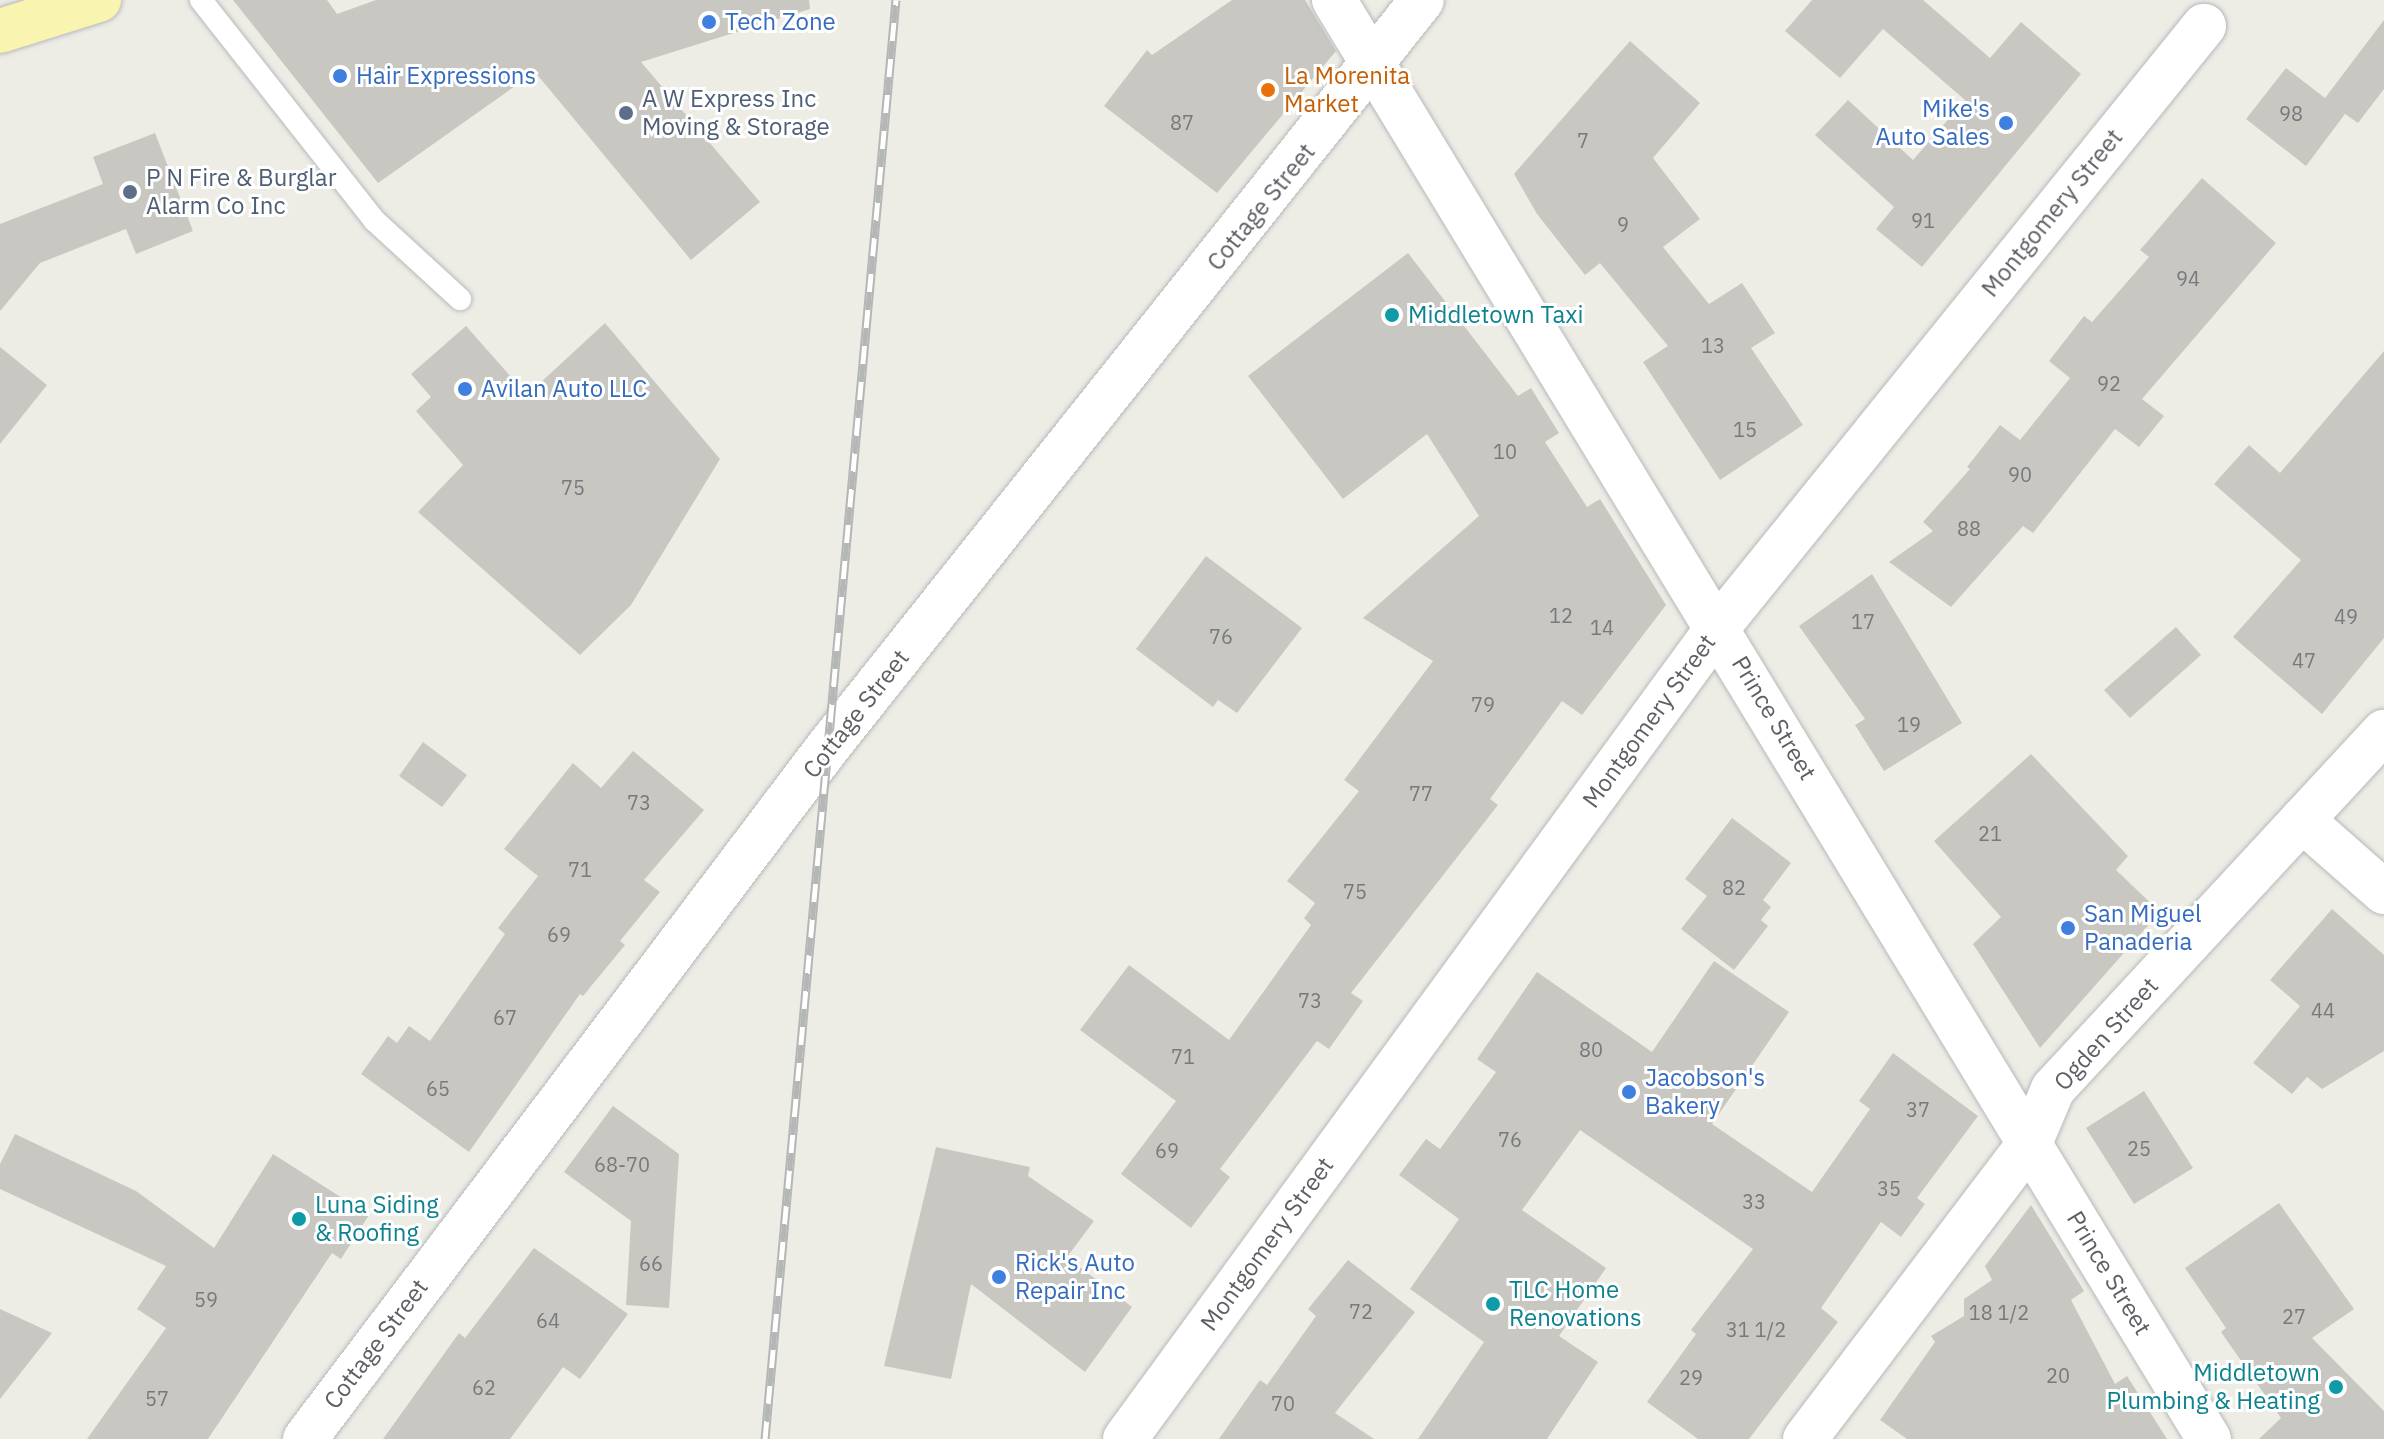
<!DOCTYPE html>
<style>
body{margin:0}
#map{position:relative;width:2384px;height:1439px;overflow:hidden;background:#eeede5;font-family:"IBM Plex Sans",sans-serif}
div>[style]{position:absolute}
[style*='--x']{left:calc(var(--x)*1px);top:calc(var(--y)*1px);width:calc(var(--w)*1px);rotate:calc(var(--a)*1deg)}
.building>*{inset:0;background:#c9c7c2}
.roads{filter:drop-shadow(0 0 2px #b7b9be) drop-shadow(0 0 2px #b7b9be)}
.service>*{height:22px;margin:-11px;padding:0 11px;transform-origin:11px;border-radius:11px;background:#fff}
.minor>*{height:44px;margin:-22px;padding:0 22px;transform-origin:22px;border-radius:22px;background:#fff}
.tertiary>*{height:44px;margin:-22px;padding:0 22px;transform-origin:22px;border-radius:22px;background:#fff}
.primary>*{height:44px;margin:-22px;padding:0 22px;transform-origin:22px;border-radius:22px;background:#f9f4af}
.rail>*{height:9px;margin-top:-4.5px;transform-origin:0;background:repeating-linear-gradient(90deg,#fff 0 18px,#b5b6b6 0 36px);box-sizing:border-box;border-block:2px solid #b5b6b6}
.dots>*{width:22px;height:22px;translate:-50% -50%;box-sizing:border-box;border:4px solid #fff;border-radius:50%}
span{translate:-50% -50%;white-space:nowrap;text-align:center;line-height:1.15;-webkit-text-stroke:6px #fff;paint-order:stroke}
.number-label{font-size:20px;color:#78797c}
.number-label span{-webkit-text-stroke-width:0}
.shop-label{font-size:24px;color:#366cbe}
.left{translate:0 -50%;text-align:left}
.right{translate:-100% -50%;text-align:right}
.food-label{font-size:24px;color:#c56008}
.service-label{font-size:24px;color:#4e5e75}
.street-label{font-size:24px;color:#5d5f64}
.culture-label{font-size:24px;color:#0d838f}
</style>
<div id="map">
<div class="building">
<i style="clip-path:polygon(233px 0,327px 0,337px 14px,376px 0,809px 0,810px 9px,641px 62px,760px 202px,691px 260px,535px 72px,378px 183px)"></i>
<i style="clip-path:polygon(1232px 0,1305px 0,1336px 51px,1217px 193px,1104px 106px,1147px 50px,1152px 55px)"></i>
<i style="clip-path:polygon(1812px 0,1923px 0,1990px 58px,2021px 22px,2081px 74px,1922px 267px,1876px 229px,1894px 207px,1815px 135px,1848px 100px,1913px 160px,1965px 100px,1883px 29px,1840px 78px,1785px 31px)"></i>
<i style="clip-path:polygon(2384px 20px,2384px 89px,2358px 123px,2341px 111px,2345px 114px,2306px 166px,2246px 119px,2286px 68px,2325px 98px)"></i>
<i style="clip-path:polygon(1630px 41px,1700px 103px,1653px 158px,1700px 219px,1663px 247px,1709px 304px,1742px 283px,1775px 333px,1751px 348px,1803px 425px,1720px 480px,1643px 362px,1668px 346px,1600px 263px,1585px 275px,1537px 214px,1514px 174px)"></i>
<i style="clip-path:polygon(155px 133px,193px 231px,136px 254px,126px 229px,40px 263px,0 311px,0 224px,103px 184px,93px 157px)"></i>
<i style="clip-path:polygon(2202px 178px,2276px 243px,2142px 399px,2164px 416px,2139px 447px,2115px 429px,2033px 533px,2023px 526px,1951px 607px,1889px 562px,1933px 531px,1923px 522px,1970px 469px,1967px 467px,2000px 425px,2020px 440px,2070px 378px,2049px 361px,2084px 316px,2092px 322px,2149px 257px,2140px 250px)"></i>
<i style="clip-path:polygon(1408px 253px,1518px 396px,1531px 388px,1559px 433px,1545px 442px,1587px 507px,1600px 499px,1666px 605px,1582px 715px,1562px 701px,1490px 799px,1498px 805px,1351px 993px,1363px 1001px,1329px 1049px,1317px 1041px,1220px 1169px,1230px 1177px,1191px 1228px,1121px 1174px,1176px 1101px,1080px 1030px,1129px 965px,1229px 1040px,1311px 925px,1304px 918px,1315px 903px,1287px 881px,1359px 791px,1344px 780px,1433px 661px,1363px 618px,1479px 516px,1427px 434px,1343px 499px,1248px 376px)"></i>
<i style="clip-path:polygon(605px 323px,720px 459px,631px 605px,580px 655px,418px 512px,463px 465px,416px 411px,431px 397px,411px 374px,466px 326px,527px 395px)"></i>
<i style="clip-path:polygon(0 347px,47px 385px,0 444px)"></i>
<i style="clip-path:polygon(2384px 351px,2384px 638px,2322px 714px,2233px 637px,2301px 560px,2214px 484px,2249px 445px,2280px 473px)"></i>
<i style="clip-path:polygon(1206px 556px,1302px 628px,1237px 713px,1218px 700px,1213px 707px,1136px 649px)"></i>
<i style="clip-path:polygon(1872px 574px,1962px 723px,1884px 771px,1855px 725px,1865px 719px,1799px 626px)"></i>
<i style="clip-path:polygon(2176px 627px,2201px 655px,2130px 718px,2104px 690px)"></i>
<i style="clip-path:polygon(423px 742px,467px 775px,442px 807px,399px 776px)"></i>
<i style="clip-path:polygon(633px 751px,704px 810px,644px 880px,660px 892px,620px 941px,625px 945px,583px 996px,580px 994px,469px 1152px,361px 1074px,388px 1036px,397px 1043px,409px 1026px,430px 1041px,505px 934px,498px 928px,538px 876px,504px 849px,573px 763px,601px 788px)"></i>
<i style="clip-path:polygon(2031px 754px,2128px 856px,2116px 870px,2160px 912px,2040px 1048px,1973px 944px,2001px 917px,1934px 841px)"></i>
<i style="clip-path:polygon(1732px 818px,1791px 863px,1763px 900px,1771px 907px,1761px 920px,1768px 926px,1734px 970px,1681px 929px,1707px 896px,1685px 879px)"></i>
<i style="clip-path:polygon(2332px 909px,2384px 955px,2384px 1051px,2322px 1089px,2307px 1077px,2292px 1094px,2253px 1063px,2300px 1006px,2270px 980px)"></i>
<i style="clip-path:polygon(1714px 961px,1789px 1012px,1712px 1124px,1812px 1192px,1870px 1109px,1859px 1101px,1893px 1053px,1978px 1116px,1917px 1198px,1925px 1204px,1901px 1237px,1881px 1222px,1821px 1308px,1838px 1322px,1749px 1439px,1698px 1439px,1647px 1402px,1696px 1334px,1691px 1330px,1753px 1249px,1580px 1130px,1522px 1210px,1606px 1268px,1559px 1336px,1598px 1362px,1547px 1439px,1418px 1439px,1484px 1342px,1410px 1289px,1459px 1219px,1399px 1175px,1426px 1139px,1440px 1149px,1496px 1072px,1477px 1059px,1537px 972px,1652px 1052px)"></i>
<i style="clip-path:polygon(2144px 1091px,2193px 1168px,2134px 1204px,2086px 1128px)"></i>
<i style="clip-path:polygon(613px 1106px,679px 1154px,669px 1308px,626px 1305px,631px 1221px,564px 1172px)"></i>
<i style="clip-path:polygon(15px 1134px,136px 1191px,214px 1248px,273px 1154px,369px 1215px,341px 1259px,332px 1253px,208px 1439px,87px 1439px,166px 1328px,137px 1309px,166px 1266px,0 1189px,0 1164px)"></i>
<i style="clip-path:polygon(936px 1147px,1030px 1167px,1028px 1176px,1094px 1221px,1067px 1257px,1132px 1307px,1085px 1372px,971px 1284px,951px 1379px,884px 1366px)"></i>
<i style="clip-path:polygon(2279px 1203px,2354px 1309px,2312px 1338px,2384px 1411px,2384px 1439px,2259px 1439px,2281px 1418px,2221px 1332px,2226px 1328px,2185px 1268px)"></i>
<i style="clip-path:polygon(2031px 1205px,2084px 1291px,2071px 1300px,2115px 1384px,2127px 1376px,2167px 1439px,1907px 1439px,1880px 1420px,1935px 1342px,1931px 1336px,1964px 1316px,1964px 1299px,1992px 1280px,1985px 1266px)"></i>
<i style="clip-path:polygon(534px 1248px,628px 1314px,580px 1379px,563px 1367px,510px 1439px,383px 1439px,459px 1333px,465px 1338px)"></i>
<i style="clip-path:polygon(1348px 1260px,1415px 1312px,1335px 1413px,1374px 1439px,1219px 1439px,1260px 1380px,1267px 1385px,1316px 1316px,1308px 1309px)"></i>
<i style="clip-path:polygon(0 1309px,52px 1333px,0 1399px)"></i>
</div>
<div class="roads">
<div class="service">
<i style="--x:201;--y:0;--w:280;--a:51.8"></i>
<i style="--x:374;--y:220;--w:117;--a:42.6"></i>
</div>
<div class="minor">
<i style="--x:1334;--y:0;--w:1684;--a:58.7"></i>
<i style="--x:2302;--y:820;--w:109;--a:41.3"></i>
<i style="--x:1125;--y:1439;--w:1005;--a:-53.86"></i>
<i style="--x:1718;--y:627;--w:773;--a:-51.04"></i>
<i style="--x:1805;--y:1439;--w:374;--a:-52.8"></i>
<i style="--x:2031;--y:1141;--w:56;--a:-67.1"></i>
<i style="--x:2053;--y:1089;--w:487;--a:-47.2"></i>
</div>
<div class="tertiary">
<i style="--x:305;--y:1439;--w:867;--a:-52.92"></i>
<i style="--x:828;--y:747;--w:954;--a:-51.51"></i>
</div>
<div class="primary">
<i style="--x:0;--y:31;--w:104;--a:-17.4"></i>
</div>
</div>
<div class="rail">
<i style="--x:765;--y:1439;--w:1445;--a:-84.8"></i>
</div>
<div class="dots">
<i style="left:709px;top:22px;background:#3f7fe0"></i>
<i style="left:340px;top:76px;background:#3f7fe0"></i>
<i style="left:1268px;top:90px;background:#e8710a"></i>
<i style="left:626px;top:113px;background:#5c6f8a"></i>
<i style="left:2006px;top:123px;background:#3f7fe0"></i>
<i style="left:130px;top:192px;background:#5c6f8a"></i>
<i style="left:1392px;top:315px;background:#0f9aa8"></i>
<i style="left:465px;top:389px;background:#3f7fe0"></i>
<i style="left:2068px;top:928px;background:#3f7fe0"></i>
<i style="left:1629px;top:1092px;background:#3f7fe0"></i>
<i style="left:299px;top:1219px;background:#0f9aa8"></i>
<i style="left:999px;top:1277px;background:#3f7fe0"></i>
<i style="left:1493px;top:1304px;background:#0f9aa8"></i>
<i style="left:2336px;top:1387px;background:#0f9aa8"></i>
</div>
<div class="number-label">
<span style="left:2291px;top:113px">98</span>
<span style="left:1182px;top:122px">87</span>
<span style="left:1583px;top:140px">7</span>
<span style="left:1923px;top:220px">91</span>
<span style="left:1623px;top:224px">9</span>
<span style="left:2188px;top:278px">94</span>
<span style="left:1713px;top:345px">13</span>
<span style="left:2109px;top:383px">92</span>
<span style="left:1745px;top:429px">15</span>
<span style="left:1505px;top:451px">10</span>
<span style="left:2020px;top:474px">90</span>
<span style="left:573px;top:487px">75</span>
<span style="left:1969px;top:528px">88</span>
<span style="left:1561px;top:615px">12</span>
<span style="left:2346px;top:616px">49</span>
<span style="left:1863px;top:621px">17</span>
<span style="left:1602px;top:627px">14</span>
<span style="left:1221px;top:636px">76</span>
<span style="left:2304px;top:660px">47</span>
<span style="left:1483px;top:704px">79</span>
<span style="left:1909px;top:724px">19</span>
<span style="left:1421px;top:793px">77</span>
<span style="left:639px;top:802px">73</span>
<span style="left:1990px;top:833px">21</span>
<span style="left:580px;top:869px">71</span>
<span style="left:1734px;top:887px">82</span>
<span style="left:1355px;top:891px">75</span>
<span style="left:559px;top:934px">69</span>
<span style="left:1310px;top:1000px">73</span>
<span style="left:2323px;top:1010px">44</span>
<span style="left:505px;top:1017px">67</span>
<span style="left:1591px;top:1049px">80</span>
<span style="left:1183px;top:1056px">71</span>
<span style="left:438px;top:1088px">65</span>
<span style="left:1918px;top:1109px">37</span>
<span style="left:1510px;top:1139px">76</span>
<span style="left:2139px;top:1148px">25</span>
<span style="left:1167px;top:1150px">69</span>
<span style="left:622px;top:1164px">68-70</span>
<span style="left:1889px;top:1188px">35</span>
<span style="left:1754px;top:1201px">33</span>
<span style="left:651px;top:1263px">66</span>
<span style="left:206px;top:1299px">59</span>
<span style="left:1361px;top:1311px">72</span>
<span style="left:1999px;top:1312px">18 1/2</span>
<span style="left:2294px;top:1316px">27</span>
<span style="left:548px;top:1320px">64</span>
<span style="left:1756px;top:1329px">31 1/2</span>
<span style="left:2058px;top:1375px">20</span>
<span style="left:1691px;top:1377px">29</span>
<span style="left:484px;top:1387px">62</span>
<span style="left:157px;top:1398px">57</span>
<span style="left:1283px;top:1403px">70</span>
</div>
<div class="shop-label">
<span class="left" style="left:725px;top:22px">Tech Zone</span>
<span class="left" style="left:356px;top:76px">Hair Expressions</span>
<span class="right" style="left:1990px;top:123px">Mike's<br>Auto Sales</span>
<span class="left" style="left:481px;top:389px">Avilan Auto LLC</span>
<span class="left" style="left:2084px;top:928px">San Miguel<br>Panaderia</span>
<span class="left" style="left:1645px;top:1092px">Jacobson's<br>Bakery</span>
<span class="left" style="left:1015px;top:1277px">Rick's Auto<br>Repair Inc</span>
</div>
<div class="food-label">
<span class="left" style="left:1284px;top:90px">La Morenita<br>Market</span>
</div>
<div class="service-label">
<span class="left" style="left:642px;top:113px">A W Express Inc<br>Moving &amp; Storage</span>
<span class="left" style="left:146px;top:192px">P N Fire &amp; Burglar<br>Alarm Co Inc</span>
</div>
<div class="street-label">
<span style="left:1261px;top:207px;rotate:-51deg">Cottage Street</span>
<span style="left:2052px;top:213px;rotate:-51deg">Montgomery Street</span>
<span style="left:856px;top:714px;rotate:-52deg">Cottage Street</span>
<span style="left:1774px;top:718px;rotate:59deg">Prince Street</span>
<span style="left:1649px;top:721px;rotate:-54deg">Montgomery Street</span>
<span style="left:2106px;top:1034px;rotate:-48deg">Ogden Street</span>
<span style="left:1267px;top:1244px;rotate:-54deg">Montgomery Street</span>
<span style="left:2109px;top:1273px;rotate:59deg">Prince Street</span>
<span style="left:376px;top:1344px;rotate:-53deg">Cottage Street</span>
</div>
<div class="culture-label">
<span class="left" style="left:1408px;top:315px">Middletown Taxi</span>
<span class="left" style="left:315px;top:1219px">Luna Siding<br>&amp; Roofing</span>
<span class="left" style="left:1509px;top:1304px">TLC Home<br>Renovations</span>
<span class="right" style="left:2320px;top:1387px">Middletown<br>Plumbing &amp; Heating</span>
</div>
</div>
